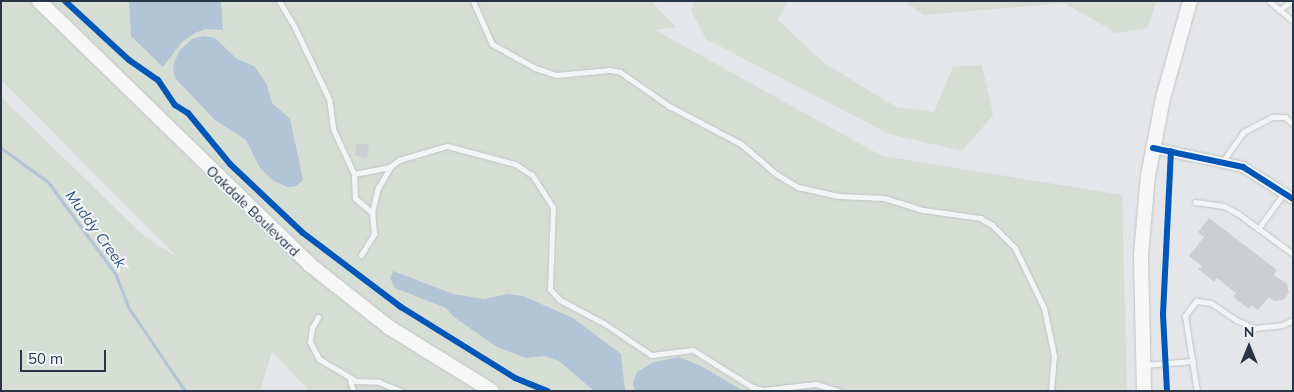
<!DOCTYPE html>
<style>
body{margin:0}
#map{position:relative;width:1294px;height:392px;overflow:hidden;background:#e4e6e9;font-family:Mulish,sans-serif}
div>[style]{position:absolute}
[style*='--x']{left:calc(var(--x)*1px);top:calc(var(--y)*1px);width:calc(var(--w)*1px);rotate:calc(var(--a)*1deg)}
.green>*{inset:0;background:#d5ddd4}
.water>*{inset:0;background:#b2c4d5}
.stream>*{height:3px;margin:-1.5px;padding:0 1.5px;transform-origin:1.5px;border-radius:1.5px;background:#b2c4d5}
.building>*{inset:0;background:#ccced2}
.roads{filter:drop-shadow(0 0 1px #c2c4c7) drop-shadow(0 0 1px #c2c4c7)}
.service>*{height:5px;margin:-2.5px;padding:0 2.5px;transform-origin:2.5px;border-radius:2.5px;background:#f3f4f6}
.minor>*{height:10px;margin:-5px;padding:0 5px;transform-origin:5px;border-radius:5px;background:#f3f4f6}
.secondary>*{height:14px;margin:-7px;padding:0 7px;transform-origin:7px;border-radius:7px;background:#f7f7f7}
.cycleway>*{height:6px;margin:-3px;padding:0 3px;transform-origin:3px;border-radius:3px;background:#0057b8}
span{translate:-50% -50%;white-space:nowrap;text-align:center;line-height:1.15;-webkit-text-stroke:4px #f2f5f8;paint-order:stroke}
.street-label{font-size:14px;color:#293444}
.water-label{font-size:15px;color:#325479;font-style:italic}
.frame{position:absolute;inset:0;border:2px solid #293444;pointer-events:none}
.north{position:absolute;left:1224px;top:322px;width:50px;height:50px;-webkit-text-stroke:4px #f2f5f8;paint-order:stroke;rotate:0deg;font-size:14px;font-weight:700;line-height:20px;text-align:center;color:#293444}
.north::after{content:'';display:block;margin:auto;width:18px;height:22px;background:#293444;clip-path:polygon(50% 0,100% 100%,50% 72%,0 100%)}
.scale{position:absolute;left:20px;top:350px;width:86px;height:22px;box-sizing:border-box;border:2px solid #293444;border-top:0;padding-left:6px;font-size:15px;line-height:18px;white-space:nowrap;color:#293444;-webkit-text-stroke:4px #f2f5f8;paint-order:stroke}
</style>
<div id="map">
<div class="green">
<i style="clip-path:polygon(1px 1px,651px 1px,676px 27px,655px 30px,882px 156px,1122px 195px,1127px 391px,310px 391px,272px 352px,260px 391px,6px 391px,1px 389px,1px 97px,145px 237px,177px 257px,1px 80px)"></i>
<i style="clip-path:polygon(694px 1px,788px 1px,778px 20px,824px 63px,896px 107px,934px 112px,953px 67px,982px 65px,993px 115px,962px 151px,889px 134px,706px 39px,691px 11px)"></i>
<i style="clip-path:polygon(905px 1px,1157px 1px,1147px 28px,1116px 33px,1064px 3px,924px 15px)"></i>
</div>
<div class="water">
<i style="clip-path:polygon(129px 1px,221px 1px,223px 30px,205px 29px,195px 33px,182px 42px,163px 67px,131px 36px)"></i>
<i style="clip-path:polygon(203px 36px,215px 38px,237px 59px,254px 66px,266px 83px,272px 103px,290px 119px,303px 180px,296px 186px,287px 187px,274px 181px,260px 168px,246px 140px,215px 120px,175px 78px,173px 66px,179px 51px,192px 39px)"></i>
<i style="clip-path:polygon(393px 271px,453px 294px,484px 299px,508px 294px,523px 296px,573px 318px,621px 354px,625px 391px,594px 391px,559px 361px,545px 356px,526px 358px,497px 347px,454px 317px,446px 308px,395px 288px,390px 278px)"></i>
<i style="clip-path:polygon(679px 357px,703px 367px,743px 391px,635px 391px,633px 384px,637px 372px,654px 362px)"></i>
</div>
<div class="stream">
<i style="--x:1;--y:148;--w:58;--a:35.9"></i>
<i style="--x:48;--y:182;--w:115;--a:53.8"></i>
<i style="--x:116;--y:275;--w:34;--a:69"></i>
<i style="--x:128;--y:307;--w:102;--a:55.8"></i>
</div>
<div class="building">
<i style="clip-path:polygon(357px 143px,369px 145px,367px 158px,355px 155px)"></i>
<i style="clip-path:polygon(1209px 218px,1277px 270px,1274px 275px,1287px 284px,1289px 293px,1283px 300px,1274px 301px,1269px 297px,1258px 310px,1251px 305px,1249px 309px,1233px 297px,1236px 293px,1217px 278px,1214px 282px,1198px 269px,1202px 266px,1189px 256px,1204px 237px,1198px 232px)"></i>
</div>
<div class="roads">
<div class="service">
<i style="--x:279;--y:1;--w:31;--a:59"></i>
<i style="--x:295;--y:28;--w:79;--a:64.4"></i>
<i style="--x:329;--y:99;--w:30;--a:82"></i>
<i style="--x:333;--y:129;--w:50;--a:65"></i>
<i style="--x:354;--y:174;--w:24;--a:88"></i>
<i style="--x:355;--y:198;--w:23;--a:41"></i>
<i style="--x:473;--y:1;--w:47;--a:66.2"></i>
<i style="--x:492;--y:44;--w:49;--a:29.2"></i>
<i style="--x:535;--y:68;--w:22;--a:18"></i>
<i style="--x:556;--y:75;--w:54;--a:-5.3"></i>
<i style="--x:610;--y:70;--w:10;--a:11"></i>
<i style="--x:620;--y:72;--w:60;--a:34.8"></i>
<i style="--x:669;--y:106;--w:81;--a:27.8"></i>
<i style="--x:741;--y:144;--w:46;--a:40.6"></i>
<i style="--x:776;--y:174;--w:26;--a:31"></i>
<i style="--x:798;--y:187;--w:41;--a:12.7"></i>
<i style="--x:838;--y:196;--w:46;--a:2.5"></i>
<i style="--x:884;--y:198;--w:41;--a:17.1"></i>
<i style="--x:923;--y:210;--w:58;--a:8"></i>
<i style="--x:980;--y:218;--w:14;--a:30"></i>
<i style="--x:992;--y:225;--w:33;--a:45"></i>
<i style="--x:1015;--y:248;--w:67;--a:64.2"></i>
<i style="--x:1044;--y:308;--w:49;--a:78.2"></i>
<i style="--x:1054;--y:356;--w:35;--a:95"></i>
<i style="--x:1269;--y:1;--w:31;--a:40"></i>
<i style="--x:1279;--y:10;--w:16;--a:-35"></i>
<i style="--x:1223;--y:161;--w:35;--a:-55"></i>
<i style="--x:1243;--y:132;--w:34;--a:-27"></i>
<i style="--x:1273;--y:117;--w:12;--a:0"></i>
<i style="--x:1285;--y:117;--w:11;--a:41"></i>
<i style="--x:354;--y:174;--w:37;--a:-11"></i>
<i style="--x:1195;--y:202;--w:29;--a:8"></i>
<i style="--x:1224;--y:206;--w:15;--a:28"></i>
<i style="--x:1237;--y:213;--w:69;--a:36.2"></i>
<i style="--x:1258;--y:229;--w:44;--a:-54.2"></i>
<i style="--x:361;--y:255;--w:25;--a:-58"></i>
<i style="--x:374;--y:234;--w:21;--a:-95"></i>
<i style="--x:372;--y:213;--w:26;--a:-77"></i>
<i style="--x:378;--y:188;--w:24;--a:-60"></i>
<i style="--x:390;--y:167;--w:11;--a:-38"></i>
<i style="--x:399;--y:160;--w:50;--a:-16.3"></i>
<i style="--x:447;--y:146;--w:70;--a:14.8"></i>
<i style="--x:515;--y:164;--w:20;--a:33"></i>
<i style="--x:532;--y:175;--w:38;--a:57"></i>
<i style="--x:553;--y:207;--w:82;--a:92.1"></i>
<i style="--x:550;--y:289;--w:15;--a:48"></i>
<i style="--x:560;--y:300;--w:51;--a:28.1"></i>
<i style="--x:605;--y:324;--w:55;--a:34"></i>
<i style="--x:651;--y:355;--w:42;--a:-6.8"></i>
<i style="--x:693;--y:350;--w:70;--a:32.1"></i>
<i style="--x:752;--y:387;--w:11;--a:15"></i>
<i style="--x:763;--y:390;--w:53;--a:-6.5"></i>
<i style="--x:816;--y:384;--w:24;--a:17"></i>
<i style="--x:318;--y:317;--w:13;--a:119"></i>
<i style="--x:312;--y:328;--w:14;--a:98"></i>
<i style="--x:310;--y:342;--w:19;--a:62"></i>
<i style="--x:319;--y:359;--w:43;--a:30.7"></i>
<i style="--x:356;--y:381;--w:23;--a:2"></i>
<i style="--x:379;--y:382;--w:23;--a:23"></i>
<i style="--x:1143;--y:365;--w:50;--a:-4.6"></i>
<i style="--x:350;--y:379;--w:12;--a:76"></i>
<i style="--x:1197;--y:391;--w:76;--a:-99.1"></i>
<i style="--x:1185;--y:316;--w:19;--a:-54"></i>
<i style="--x:1196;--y:301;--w:15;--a:8"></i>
<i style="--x:1211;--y:303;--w:30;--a:34"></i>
<i style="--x:1236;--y:320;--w:21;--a:23"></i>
<i style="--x:1255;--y:328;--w:27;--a:-6"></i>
<i style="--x:1282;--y:325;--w:12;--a:-24"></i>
</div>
<div class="minor">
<i style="--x:1153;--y:148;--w:92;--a:11.9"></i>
<i style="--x:1243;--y:167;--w:59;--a:32.6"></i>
</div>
<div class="secondary">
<i style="--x:39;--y:1;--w:377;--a:44.2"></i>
<i style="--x:309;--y:264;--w:103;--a:38.3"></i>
<i style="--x:390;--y:328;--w:120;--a:31.7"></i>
<i style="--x:1144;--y:391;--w:137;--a:-91.3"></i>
<i style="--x:1141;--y:254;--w:78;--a:-84.9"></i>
<i style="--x:1148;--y:176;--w:79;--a:-79.1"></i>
<i style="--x:1163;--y:98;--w:101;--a:-74.4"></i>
</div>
</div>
<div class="cycleway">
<i style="--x:65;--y:1;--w:87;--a:42.7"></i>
<i style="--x:129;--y:60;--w:35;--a:35"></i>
<i style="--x:158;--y:80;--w:30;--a:56"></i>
<i style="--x:175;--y:105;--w:15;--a:32"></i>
<i style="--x:188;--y:113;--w:66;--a:50.5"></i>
<i style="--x:230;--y:164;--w:100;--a:43.4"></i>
<i style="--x:303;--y:233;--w:123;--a:37.1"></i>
<i style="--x:401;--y:307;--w:134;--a:31.9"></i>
<i style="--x:515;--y:378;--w:35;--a:22"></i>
<i style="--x:1153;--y:148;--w:92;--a:11.9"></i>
<i style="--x:1243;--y:167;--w:59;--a:32.6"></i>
<i style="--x:1167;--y:391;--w:77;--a:-93"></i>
<i style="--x:1163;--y:314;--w:163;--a:-87.2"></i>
</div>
<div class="street-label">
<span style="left:253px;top:211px;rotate:44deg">Oakdale Boulevard</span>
</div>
<div class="water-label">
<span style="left:96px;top:229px;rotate:54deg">Muddy Creek</span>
</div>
<div class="frame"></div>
<div class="north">N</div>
<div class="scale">50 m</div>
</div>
